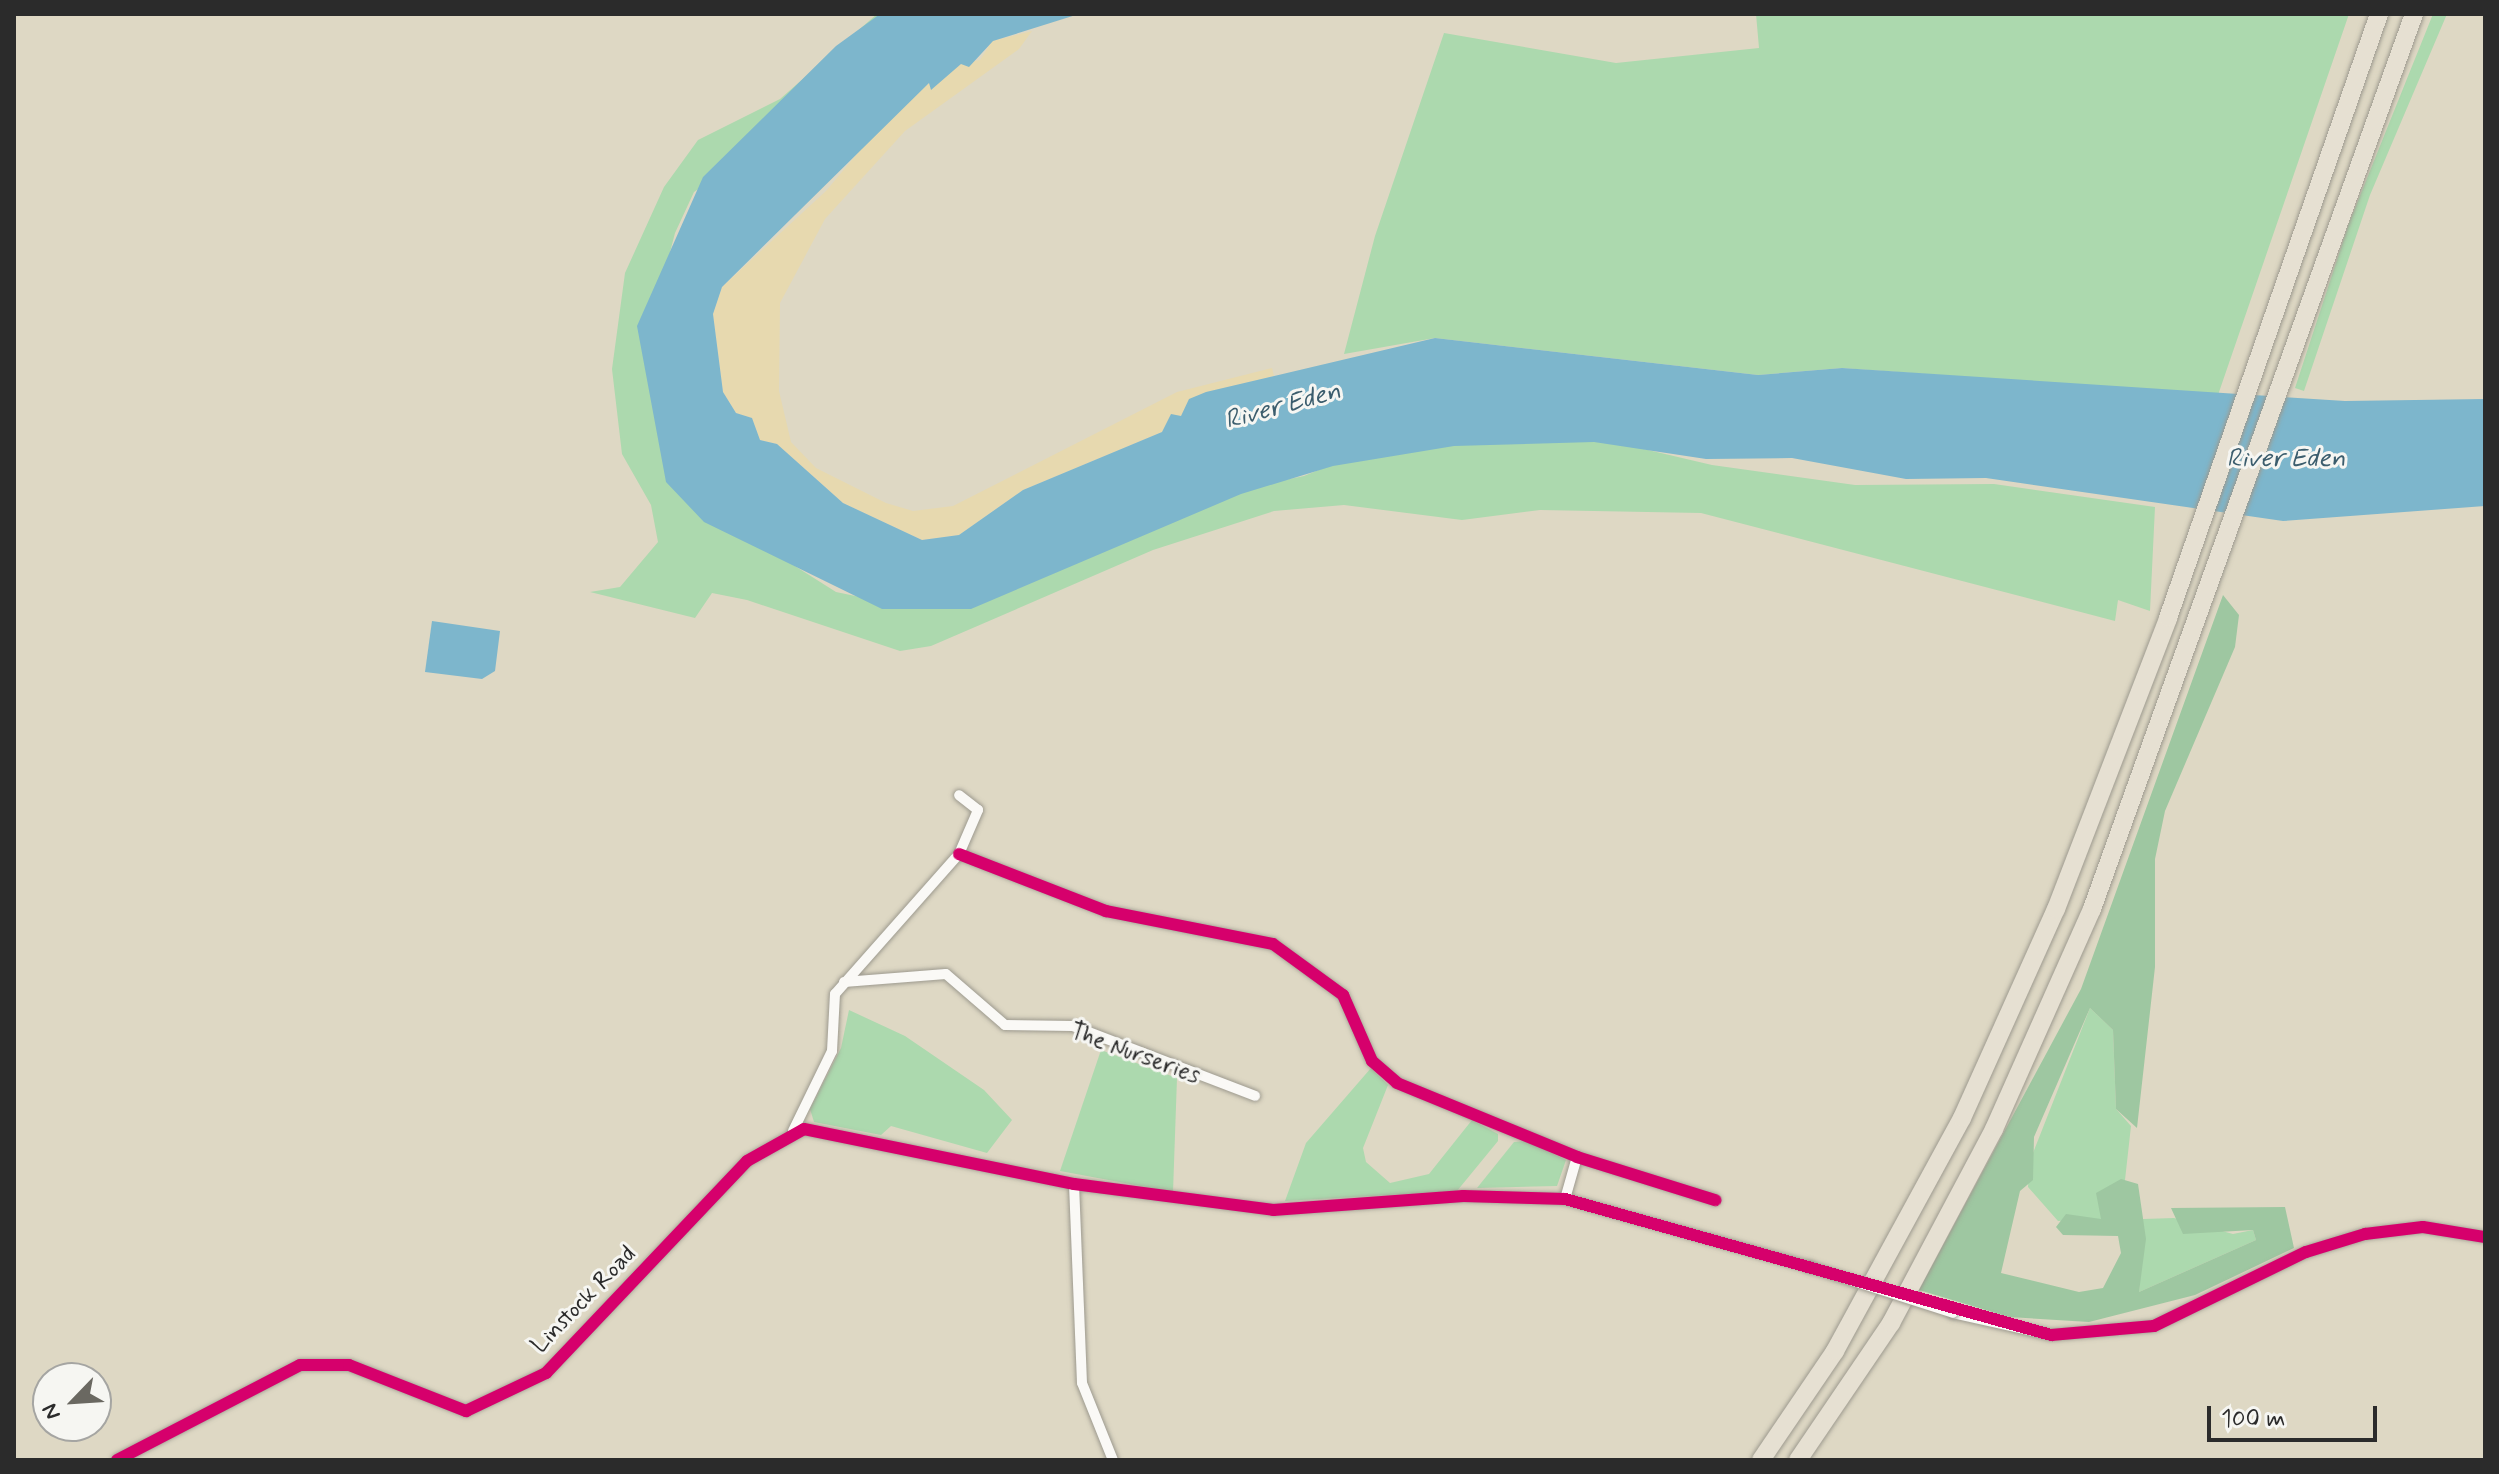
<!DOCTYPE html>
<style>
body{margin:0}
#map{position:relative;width:2499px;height:1474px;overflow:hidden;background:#ded8c4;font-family:Mynerve,sans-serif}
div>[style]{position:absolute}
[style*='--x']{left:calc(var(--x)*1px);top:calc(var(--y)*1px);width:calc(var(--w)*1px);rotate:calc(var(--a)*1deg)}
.green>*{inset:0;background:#acd9ae}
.forest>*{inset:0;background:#9ec7a1}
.sand>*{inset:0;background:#e7d9af}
.water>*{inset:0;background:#7db6cc}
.roads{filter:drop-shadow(0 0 2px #9d9a8f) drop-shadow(0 0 2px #9d9a8f)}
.street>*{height:10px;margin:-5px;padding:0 5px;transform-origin:5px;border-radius:5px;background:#faf9f6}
.highway>*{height:18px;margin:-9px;padding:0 9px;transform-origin:9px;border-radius:9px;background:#e6e0d2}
.bridges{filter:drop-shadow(0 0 2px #9d9a8f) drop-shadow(0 0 2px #9d9a8f)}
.street-bridge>*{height:10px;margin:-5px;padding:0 5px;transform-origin:5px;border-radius:5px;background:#faf9f6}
.cycleway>*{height:12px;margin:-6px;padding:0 6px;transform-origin:6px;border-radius:6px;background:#d6006c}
span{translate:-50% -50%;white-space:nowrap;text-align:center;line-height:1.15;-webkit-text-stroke:6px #f6f6f2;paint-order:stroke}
.street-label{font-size:24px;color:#2b2b2b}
.water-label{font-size:26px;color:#3b5d6d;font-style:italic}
.frame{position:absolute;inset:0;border:16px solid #2b2b2b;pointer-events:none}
.north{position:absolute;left:32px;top:1362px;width:80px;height:80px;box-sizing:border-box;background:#f6f6f2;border:2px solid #a5a5a2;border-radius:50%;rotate:245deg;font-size:22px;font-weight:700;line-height:32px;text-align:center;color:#2b2b2b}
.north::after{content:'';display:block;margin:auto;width:28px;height:36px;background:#6a6861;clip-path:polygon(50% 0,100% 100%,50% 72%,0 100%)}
.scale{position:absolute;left:2207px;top:1406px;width:170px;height:36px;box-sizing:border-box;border:4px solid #2b2b2b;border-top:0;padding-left:10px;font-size:24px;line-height:28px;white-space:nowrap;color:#2b2b2b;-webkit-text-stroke:6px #f6f6f2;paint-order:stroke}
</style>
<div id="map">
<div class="green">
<i style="clip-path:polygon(877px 14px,905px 14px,769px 139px,694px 192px,675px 233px,652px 322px,719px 518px,836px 592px,908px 607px,1207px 496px,1304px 476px,1381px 444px,1584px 435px,1712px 465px,1855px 485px,1994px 484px,2155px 507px,2150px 611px,2118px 600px,2115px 621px,1701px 513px,1540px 510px,1462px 520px,1344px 505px,1274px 511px,1153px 550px,931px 646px,900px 651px,747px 600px,712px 593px,695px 618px,590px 592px,620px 587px,658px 542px,651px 505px,622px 454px,612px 369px,625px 273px,664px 187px,698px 140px,780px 99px)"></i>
<i style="clip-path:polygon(1756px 14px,2349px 14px,2218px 395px,1842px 368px,1758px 375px,1435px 338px,1344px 354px,1375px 236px,1444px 33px,1616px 63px,1759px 48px)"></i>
<i style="clip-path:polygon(2433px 14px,2447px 14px,2370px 195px,2304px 391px,2295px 388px,2349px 223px)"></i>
<i style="clip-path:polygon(2090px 1008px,2113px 1030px,2116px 1109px,2131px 1126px,2125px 1180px,2102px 1219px,2058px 1221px,2028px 1187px,2029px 1163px)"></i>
<i style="clip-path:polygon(849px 1010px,905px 1036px,984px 1090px,1012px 1120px,987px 1153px,891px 1126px,881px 1135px,814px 1122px,810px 1109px,841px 1048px)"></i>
<i style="clip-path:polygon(1101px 1050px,1177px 1078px,1173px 1192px,1060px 1171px)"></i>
<i style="clip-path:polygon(1371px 1068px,1388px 1085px,1363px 1148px,1366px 1162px,1390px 1183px,1429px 1174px,1472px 1120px,1498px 1134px,1498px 1141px,1457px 1191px,1285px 1201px,1306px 1143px)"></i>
<i style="clip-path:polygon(1527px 1141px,1566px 1160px,1557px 1186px,1477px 1188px,1514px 1142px)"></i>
<i style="clip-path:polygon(2174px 1218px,2233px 1234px,2253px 1230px,2256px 1240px,2139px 1292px,2143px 1219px)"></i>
</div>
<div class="forest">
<i style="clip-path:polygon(2223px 595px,2239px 615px,2235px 647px,2165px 811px,2155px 859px,2155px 967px,2137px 1128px,2116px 1109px,2113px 1030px,2090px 1008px,2034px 1137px,2033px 1180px,2020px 1191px,2001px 1273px,2079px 1292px,2103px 1288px,2121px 1253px,2118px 1236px,2063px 1235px,2056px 1227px,2066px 1214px,2101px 1219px,2096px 1193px,2121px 1179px,2138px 1184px,2146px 1239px,2139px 1292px,2256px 1240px,2253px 1230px,2183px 1234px,2171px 1208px,2285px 1207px,2294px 1248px,2195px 1295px,2089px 1322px,2009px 1317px,1919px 1290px,2081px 989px)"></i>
</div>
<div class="sand">
<i style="clip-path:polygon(1032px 31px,1019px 49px,905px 131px,825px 219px,780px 303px,779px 391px,791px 442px,816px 468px,886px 503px,913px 511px,953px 506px,1177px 392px,1272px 368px,1274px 376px,1190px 399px,1186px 412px,1162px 432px,1023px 490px,959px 535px,922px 540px,843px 503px,777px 444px,760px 440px,752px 418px,736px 413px,723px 392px,713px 314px,722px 287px,826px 191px,886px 119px,930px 82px,931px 89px,961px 63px,980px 60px,992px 41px)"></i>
</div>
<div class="water">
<i style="clip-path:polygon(880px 14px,1079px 14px,993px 41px,969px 67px,961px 64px,931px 90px,929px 83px,722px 287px,713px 314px,723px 392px,736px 413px,752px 418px,760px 440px,777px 444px,843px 503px,922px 540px,959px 535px,1023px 490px,1162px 432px,1171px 414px,1181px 416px,1189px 399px,1206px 392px,1435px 338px,1758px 375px,1842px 368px,2345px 401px,2485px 399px,2485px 506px,2283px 521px,1986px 478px,1906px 479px,1792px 458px,1706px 459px,1594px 442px,1454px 446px,1333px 466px,1241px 494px,971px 609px,882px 609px,704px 522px,666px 482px,637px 326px,703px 177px,836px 46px)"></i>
<i style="clip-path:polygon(432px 621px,500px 631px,495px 671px,482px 679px,425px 672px)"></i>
</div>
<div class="roads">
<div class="street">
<i style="--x:959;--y:854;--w:158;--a:21.2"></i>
<i style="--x:1106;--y:911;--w:170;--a:11.2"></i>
<i style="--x:1273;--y:944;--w:87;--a:36.1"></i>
<i style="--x:1343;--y:995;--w:72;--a:66.3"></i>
<i style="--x:1372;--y:1061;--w:33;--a:41"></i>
<i style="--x:1397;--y:1083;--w:195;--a:22.3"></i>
<i style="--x:1577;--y:1157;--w:145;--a:17.3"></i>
<i style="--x:844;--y:982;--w:102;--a:-4.5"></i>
<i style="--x:946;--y:974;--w:78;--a:40.8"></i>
<i style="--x:1005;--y:1025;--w:68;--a:0.8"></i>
<i style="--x:1073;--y:1026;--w:195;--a:21"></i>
<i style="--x:793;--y:1131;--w:89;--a:-64"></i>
<i style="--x:832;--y:1051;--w:57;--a:-87"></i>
<i style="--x:835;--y:994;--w:187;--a:-48.5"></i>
<i style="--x:959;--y:854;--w:48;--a:-66.6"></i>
<i style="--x:978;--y:810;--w:24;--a:-142"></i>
<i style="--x:1074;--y:1184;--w:199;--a:87.7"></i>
<i style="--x:1082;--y:1383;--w:83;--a:68.1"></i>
<i style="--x:1565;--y:1199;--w:44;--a:-74.1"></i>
<i style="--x:1953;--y:1313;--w:100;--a:12.7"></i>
<i style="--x:2051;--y:1335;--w:103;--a:-5"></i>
<i style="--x:2154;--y:1326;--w:169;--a:-26"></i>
<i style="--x:2306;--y:1252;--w:62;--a:-17"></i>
<i style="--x:2365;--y:1234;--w:58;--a:-6.9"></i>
<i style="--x:2423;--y:1227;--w:63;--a:9.2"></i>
<i style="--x:117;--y:1460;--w:206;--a:-27.4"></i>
<i style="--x:300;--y:1365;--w:49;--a:0"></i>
<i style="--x:349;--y:1365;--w:126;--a:21.5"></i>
<i style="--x:466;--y:1411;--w:89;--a:-25.4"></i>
<i style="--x:546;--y:1373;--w:292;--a:-46.5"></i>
<i style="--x:747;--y:1161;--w:65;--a:-29.3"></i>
<i style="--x:804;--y:1129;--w:276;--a:11.5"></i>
<i style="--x:1074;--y:1184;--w:201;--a:7.4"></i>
<i style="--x:1273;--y:1210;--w:191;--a:-4.2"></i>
<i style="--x:1463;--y:1196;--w:102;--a:1.7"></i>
<i style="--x:1565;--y:1199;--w:254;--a:15.5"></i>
</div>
<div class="highway">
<i style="--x:1761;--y:1460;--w:132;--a:-55.8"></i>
<i style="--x:1835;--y:1351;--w:265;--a:-61.4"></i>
<i style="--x:1962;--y:1118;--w:229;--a:-65.8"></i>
<i style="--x:2056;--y:909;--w:312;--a:-68.9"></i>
<i style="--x:2168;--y:618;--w:640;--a:-70.74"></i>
<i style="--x:1798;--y:1460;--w:166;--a:-55.8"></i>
<i style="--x:1891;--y:1323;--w:220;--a:-62"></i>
<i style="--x:1994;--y:1129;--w:241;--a:-66"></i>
<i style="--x:2092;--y:909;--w:951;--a:-70.21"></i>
</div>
</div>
<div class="bridges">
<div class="street-bridge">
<i style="--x:1810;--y:1267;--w:150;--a:17.8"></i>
</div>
</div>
<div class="cycleway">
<i style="--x:959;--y:854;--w:158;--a:21.2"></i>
<i style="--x:1106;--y:911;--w:170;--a:11.2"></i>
<i style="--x:1273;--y:944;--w:87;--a:36.1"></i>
<i style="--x:1343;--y:995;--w:72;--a:66.3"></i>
<i style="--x:1372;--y:1061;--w:33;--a:41"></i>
<i style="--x:1397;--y:1083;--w:195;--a:22.3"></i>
<i style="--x:1577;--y:1157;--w:145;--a:17.3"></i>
<i style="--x:117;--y:1460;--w:206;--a:-27.4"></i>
<i style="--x:300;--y:1365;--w:49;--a:0"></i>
<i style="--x:349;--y:1365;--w:126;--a:21.5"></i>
<i style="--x:466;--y:1411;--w:89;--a:-25.4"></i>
<i style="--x:546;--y:1373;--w:292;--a:-46.5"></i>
<i style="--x:747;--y:1161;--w:65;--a:-29.3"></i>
<i style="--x:804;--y:1129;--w:276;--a:11.5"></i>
<i style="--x:1074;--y:1184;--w:201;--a:7.4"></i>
<i style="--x:1273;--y:1210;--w:191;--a:-4.2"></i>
<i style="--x:1463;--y:1196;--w:102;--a:1.7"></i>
<i style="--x:1565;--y:1199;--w:505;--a:15.63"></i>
<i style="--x:2051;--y:1335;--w:103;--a:-5"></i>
<i style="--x:2154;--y:1326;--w:169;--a:-26"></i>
<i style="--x:2306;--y:1252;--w:62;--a:-17"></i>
<i style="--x:2365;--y:1234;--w:58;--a:-6.9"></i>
<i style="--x:2423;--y:1227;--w:63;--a:9.2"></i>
</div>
<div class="street-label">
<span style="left:1135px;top:1054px;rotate:20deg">The Nurseries</span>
<span style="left:584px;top:1300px;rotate:-46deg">Linstock Road</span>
</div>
<div class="water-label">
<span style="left:1283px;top:407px;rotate:-15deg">River Eden</span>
<span style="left:2286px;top:460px">River Eden</span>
</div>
<div class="frame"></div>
<div class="north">N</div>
<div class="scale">100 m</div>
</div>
